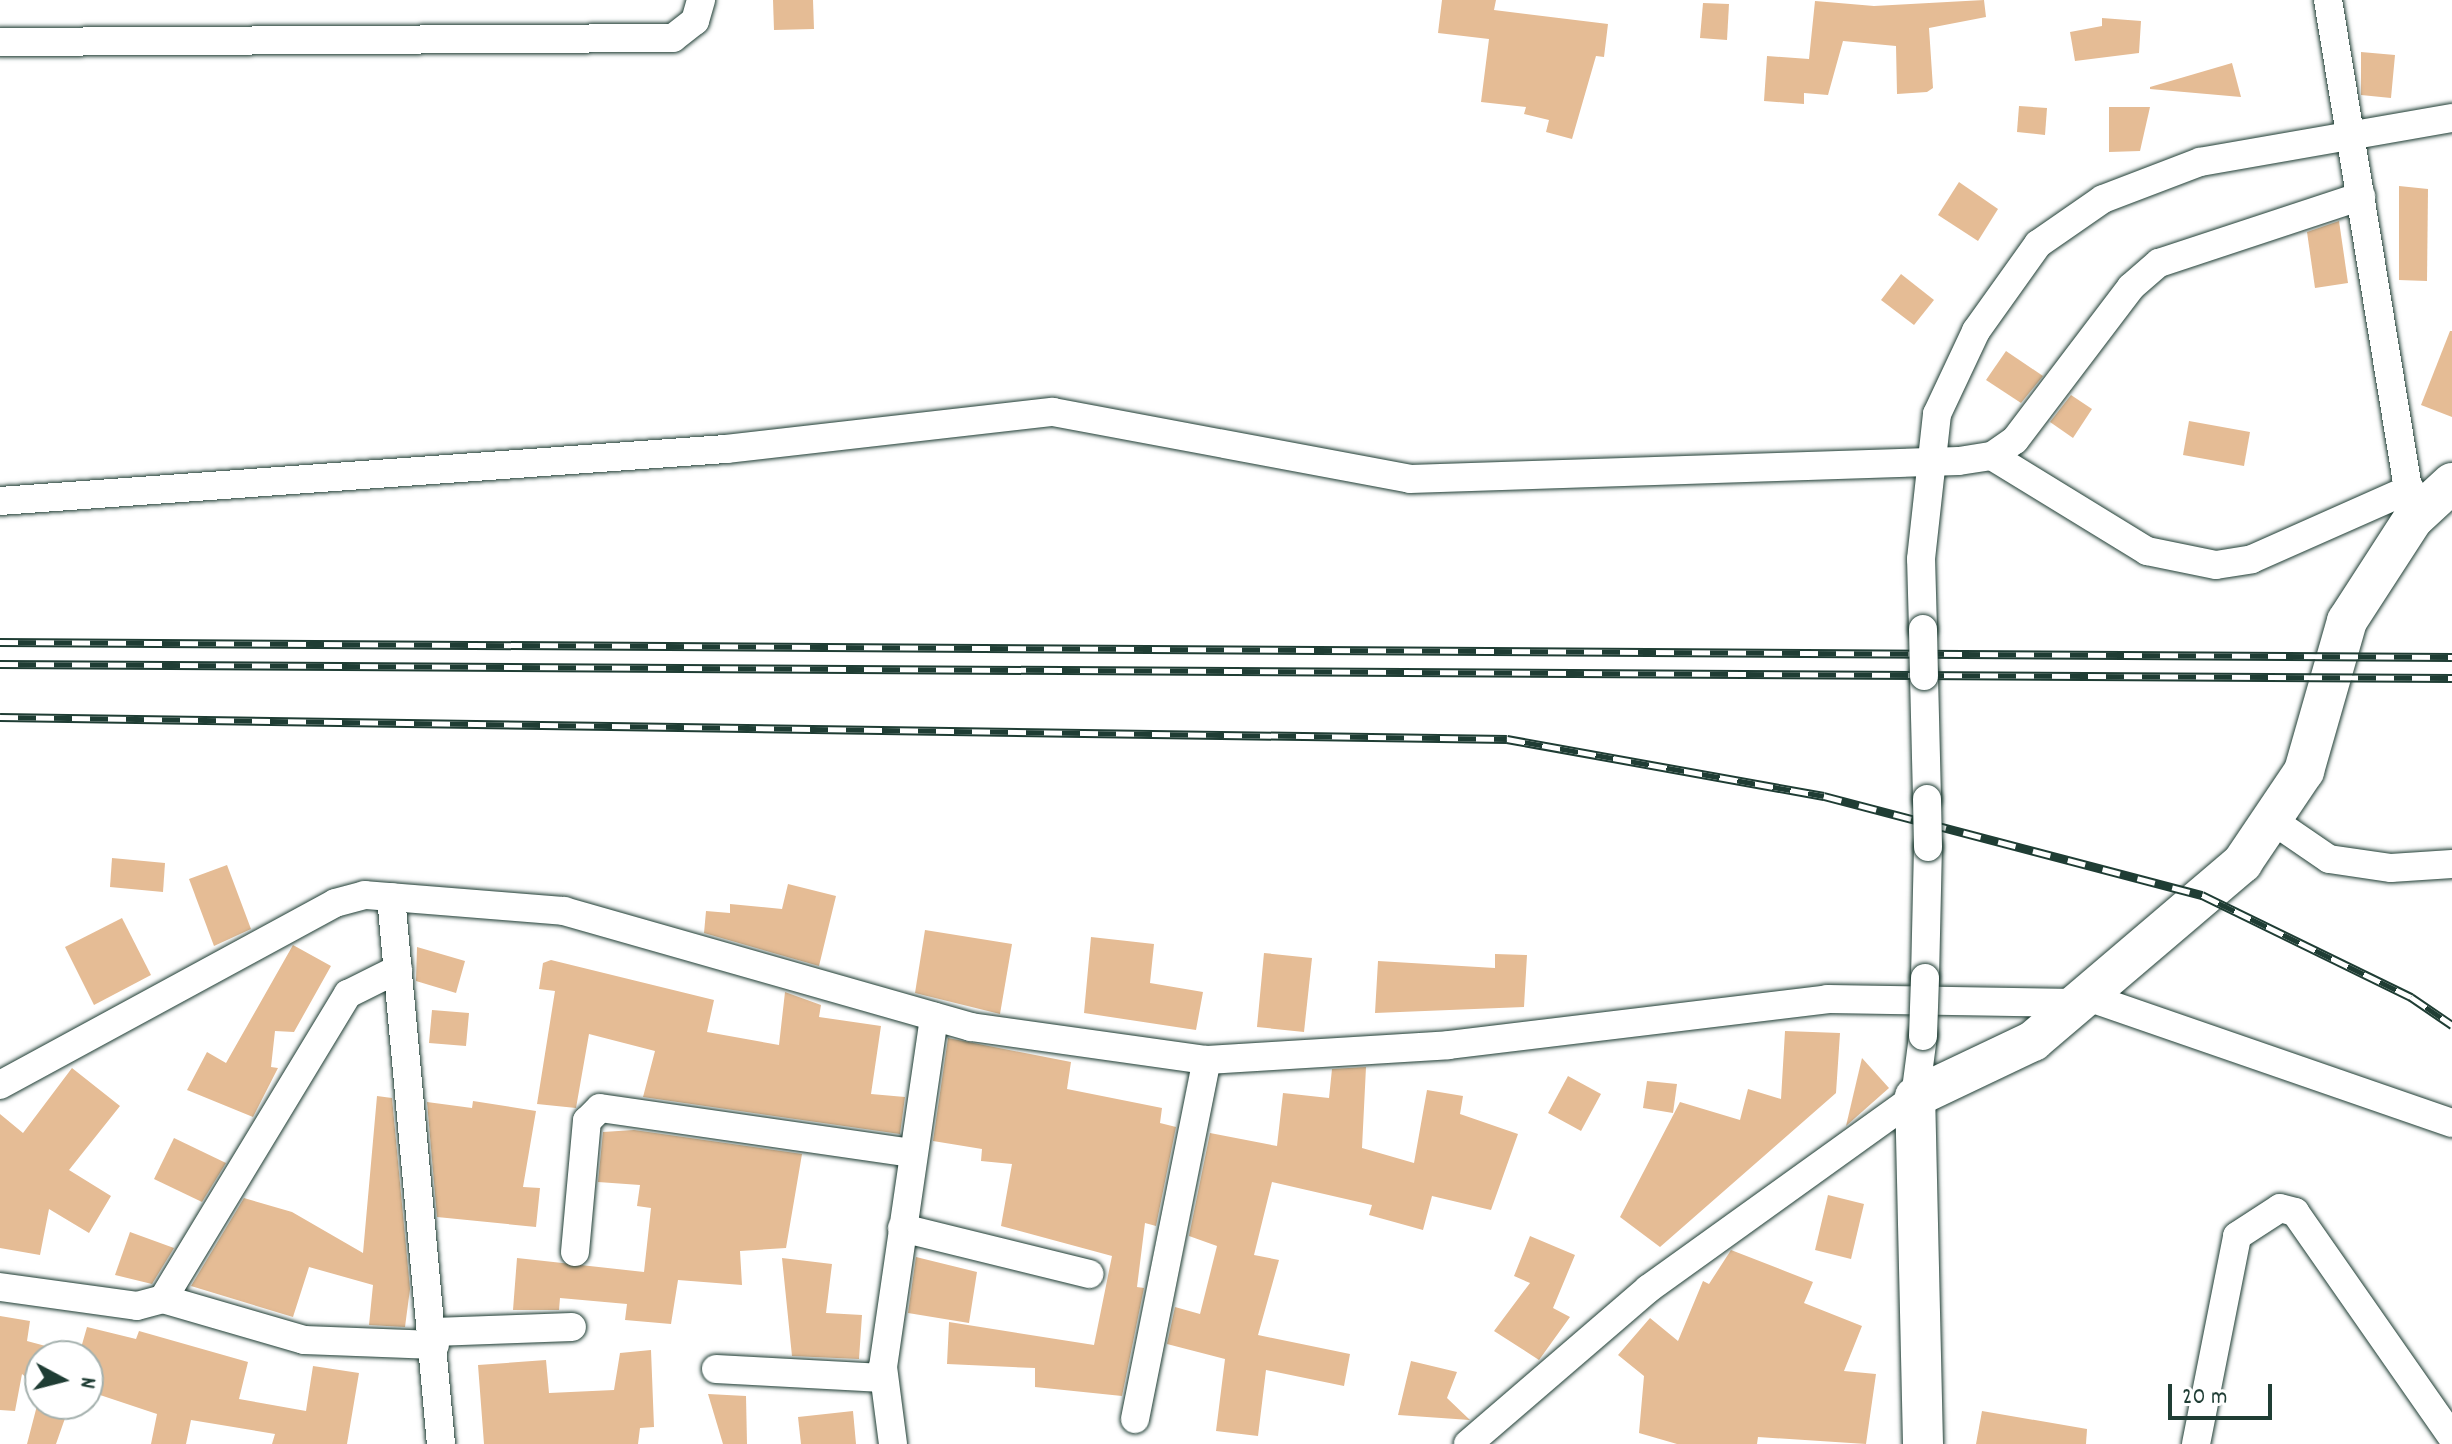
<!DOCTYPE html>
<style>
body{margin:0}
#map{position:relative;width:2452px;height:1444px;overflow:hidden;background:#fff;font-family:Dekko,sans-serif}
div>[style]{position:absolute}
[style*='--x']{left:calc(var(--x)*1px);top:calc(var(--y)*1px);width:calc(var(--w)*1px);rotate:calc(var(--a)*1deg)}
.building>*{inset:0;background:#e5bc95}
.roads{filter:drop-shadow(0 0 2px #1f3d34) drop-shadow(0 0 2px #1f3d34)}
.street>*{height:28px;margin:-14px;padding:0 14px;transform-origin:14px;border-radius:14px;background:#fff}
.secondary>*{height:40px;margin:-20px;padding:0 20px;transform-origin:20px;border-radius:20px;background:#fff}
.rail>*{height:9px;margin-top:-4.5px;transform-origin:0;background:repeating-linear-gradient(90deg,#fff 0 18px,#1f3d34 0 36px);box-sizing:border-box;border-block:2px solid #1f3d34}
.bridges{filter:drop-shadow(0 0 2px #1f3d34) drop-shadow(0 0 2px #1f3d34)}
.street-bridge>*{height:28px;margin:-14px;padding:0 14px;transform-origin:14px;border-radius:14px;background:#fff}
span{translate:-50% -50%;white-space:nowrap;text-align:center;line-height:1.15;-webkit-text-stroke:7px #fff;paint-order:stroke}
.north{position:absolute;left:24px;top:1340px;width:80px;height:80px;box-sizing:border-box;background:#fff;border:2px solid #a5b1ae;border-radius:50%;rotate:97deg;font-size:22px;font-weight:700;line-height:32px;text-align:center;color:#1f3d34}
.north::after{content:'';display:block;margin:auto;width:28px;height:36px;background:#1f3d34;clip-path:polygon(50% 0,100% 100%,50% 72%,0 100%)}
.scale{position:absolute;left:2168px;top:1384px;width:104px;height:36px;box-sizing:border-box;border:4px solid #1f3d34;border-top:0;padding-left:10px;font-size:24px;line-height:28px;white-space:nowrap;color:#1f3d34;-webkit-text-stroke:6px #fff;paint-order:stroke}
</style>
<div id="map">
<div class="building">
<i style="clip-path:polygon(773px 0,813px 0,814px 29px,774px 30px)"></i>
<i style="clip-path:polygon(1442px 0,1496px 0,1494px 10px,1608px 24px,1604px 57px,1596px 56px,1572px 139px,1546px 132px,1549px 120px,1524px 114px,1526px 107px,1481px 102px,1489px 39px,1438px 33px)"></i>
<i style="clip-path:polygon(1984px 0,1986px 17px,1929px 28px,1933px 88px,1927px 92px,1897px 94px,1896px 46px,1843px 41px,1828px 95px,1804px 93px,1804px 104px,1764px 101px,1767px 56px,1809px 59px,1815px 1px,1874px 6px)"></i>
<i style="clip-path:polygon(1703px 3px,1729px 4px,1727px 40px,1700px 38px)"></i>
<i style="clip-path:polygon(2102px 18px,2141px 21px,2139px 53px,2075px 61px,2070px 32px,2102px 26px)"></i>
<i style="clip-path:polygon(2361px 52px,2395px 55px,2391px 98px,2361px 95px)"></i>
<i style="clip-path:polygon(2232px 63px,2241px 97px,2150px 89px,2150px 87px)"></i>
<i style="clip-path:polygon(2019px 106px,2047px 108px,2045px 135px,2017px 132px)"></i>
<i style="clip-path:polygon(2109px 107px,2150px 107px,2140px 151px,2109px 152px)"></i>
<i style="clip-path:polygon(1959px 182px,1998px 209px,1978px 241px,1938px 215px)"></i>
<i style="clip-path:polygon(2399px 186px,2428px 189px,2427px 281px,2399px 280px)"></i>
<i style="clip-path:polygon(2339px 221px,2348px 283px,2315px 288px,2307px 232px)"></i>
<i style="clip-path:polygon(1901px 274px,1934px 300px,1914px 325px,1881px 300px)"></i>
<i style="clip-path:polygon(2450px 331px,2452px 331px,2452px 417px,2421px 405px)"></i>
<i style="clip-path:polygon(2006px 351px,2043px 376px,2021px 403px,1986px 380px)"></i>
<i style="clip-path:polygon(2071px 395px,2092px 409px,2073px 438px,2050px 422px)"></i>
<i style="clip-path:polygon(2189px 421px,2250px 432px,2244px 466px,2183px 455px)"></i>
<i style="clip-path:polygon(112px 858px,165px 863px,163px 892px,110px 887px)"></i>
<i style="clip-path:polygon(227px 865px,251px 929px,214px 946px,189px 879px)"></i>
<i style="clip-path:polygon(788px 884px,836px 896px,819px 966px,704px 933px,706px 911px,730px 913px,730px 904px,782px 909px)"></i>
<i style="clip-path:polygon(122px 918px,151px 975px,94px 1005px,65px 947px)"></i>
<i style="clip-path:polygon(925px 930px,1012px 944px,1000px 1014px,915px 993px)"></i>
<i style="clip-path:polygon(1091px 937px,1154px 944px,1150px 983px,1203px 992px,1196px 1030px,1084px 1013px)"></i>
<i style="clip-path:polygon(293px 945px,331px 966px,294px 1032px,275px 1031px,271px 1067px,278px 1068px,253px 1117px,187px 1090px,207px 1052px,226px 1063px)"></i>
<i style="clip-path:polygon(417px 947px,465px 961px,456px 993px,416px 981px)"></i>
<i style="clip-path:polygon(1264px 953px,1312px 958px,1304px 1032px,1257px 1027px)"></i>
<i style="clip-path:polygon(1495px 954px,1527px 955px,1524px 1007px,1375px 1013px,1378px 961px,1495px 968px)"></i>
<i style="clip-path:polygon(551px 960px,714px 1000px,707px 1032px,779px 1045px,785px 992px,821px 1005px,819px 1017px,881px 1026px,871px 1094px,905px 1097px,900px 1134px,643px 1097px,655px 1051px,589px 1034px,576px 1108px,537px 1104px,555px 991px,539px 989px,543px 963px)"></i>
<i style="clip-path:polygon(432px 1010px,469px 1013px,466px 1046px,429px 1043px)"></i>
<i style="clip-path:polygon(1785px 1031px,1840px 1033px,1836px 1093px,1660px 1247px,1620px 1217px,1680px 1102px,1740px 1120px,1748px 1089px,1781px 1099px)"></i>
<i style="clip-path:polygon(948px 1038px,1071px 1062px,1067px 1089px,1162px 1108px,1160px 1123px,1176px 1127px,1156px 1226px,1145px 1223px,1137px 1287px,1144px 1288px,1122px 1396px,1035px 1387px,1035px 1368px,947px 1364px,949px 1322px,1094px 1345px,1112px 1256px,1001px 1226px,1012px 1164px,981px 1161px,982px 1149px,933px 1141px)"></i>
<i style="clip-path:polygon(1862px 1058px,1889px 1088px,1846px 1126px)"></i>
<i style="clip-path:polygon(1366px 1067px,1362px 1148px,1414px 1163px,1427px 1090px,1463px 1096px,1460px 1114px,1518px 1134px,1491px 1210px,1432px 1196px,1423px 1230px,1369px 1215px,1372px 1205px,1272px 1182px,1254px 1255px,1279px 1260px,1258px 1335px,1350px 1354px,1344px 1386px,1266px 1370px,1258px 1436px,1216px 1431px,1225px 1359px,1167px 1344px,1175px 1307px,1200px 1314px,1217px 1246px,1189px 1236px,1210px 1133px,1277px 1146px,1283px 1093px,1329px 1098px,1332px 1069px)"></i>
<i style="clip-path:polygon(72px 1068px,120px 1106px,69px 1170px,111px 1196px,89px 1233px,49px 1209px,40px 1255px,0 1248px,0 1114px,23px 1133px)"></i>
<i style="clip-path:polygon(1568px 1076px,1601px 1094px,1581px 1131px,1548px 1113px)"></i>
<i style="clip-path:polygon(1647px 1081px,1677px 1084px,1673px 1113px,1643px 1108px)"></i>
<i style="clip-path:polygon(377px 1096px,392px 1098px,410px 1289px,405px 1327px,369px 1325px,373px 1285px,309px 1267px,293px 1317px,191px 1286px,244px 1198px,292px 1212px,363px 1253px)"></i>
<i style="clip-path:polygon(473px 1101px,536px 1111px,523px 1187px,540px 1188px,536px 1227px,437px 1217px,427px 1102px,472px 1108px)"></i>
<i style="clip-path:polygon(634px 1130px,802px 1154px,786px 1248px,740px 1251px,742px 1285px,678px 1280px,671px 1324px,625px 1320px,627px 1304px,560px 1298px,559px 1310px,513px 1310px,517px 1258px,644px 1272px,651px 1208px,637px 1206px,640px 1185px,598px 1182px,603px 1132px)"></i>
<i style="clip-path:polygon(174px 1138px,226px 1163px,202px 1202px,154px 1179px)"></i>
<i style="clip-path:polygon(1828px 1195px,1864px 1204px,1851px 1259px,1815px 1250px)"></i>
<i style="clip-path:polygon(130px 1232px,174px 1248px,152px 1284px,115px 1275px)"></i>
<i style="clip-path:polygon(1530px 1236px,1575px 1255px,1553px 1308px,1570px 1317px,1539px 1360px,1494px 1331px,1530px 1283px,1514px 1276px)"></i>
<i style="clip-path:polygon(1731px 1250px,1813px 1282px,1804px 1303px,1862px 1326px,1844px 1371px,1876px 1374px,1866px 1444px,1758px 1437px,1757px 1444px,1677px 1444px,1639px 1433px,1644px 1376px,1618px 1355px,1650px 1318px,1678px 1341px,1703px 1281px,1709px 1284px)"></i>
<i style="clip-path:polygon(916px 1257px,977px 1272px,969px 1323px,908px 1313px)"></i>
<i style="clip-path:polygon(782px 1258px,832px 1264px,826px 1313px,862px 1315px,859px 1359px,792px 1356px)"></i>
<i style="clip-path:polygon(0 1316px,30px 1321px,27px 1341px,79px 1355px,87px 1327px,136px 1339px,139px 1331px,248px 1362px,239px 1399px,306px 1411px,313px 1366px,359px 1373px,347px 1444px,272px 1444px,275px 1434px,191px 1420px,186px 1444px,151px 1444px,157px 1414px,88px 1391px,88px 1356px,40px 1356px,40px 1389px,22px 1374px,15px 1411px,0 1410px)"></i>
<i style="clip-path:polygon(651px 1350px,654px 1427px,640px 1428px,638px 1444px,484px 1444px,478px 1365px,546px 1360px,549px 1393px,614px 1390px,620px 1353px)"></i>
<i style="clip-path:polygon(1411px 1361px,1457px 1372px,1447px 1398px,1470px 1420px,1398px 1415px)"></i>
<i style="clip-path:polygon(40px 1394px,40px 1404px,70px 1404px,56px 1444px,27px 1444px)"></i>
<i style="clip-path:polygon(708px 1394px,746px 1396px,747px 1444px,723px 1444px)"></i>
<i style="clip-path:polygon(853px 1411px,856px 1444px,801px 1444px,798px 1417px)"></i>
<i style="clip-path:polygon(1982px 1411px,2087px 1429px,2086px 1444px,1976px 1444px)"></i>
</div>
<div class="roads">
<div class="street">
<i style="--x:2328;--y:0;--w:526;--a:80.7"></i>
<i style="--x:0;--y:42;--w:673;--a:-0.34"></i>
<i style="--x:673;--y:38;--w:28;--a:-38"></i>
<i style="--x:695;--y:21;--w:22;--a:-74"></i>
<i style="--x:1992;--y:456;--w:182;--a:31.5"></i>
<i style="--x:2147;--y:551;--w:70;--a:11.5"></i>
<i style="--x:2216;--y:565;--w:36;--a:-9"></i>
<i style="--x:2252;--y:559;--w:173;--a:-23.9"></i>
<i style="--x:0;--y:501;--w:728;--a:-4.1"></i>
<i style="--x:726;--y:449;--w:329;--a:-6.5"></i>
<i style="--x:1053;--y:412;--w:363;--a:10.6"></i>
<i style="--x:1410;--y:479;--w:549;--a:-1.88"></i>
<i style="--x:1959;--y:461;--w:33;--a:-9"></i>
<i style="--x:1992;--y:456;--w:28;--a:-35"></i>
<i style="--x:2015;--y:440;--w:192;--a:-52.8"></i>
<i style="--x:2131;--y:287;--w:37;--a:-41"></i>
<i style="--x:2159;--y:263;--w:213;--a:-18.3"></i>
<i style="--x:1923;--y:629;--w:70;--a:-91.6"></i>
<i style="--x:1921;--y:559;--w:146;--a:-83.7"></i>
<i style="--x:1937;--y:414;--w:92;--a:-64.8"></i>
<i style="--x:1976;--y:331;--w:107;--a:-54.5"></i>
<i style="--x:2038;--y:244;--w:79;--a:-34.7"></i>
<i style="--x:2103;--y:199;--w:104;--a:-20.9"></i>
<i style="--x:2200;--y:162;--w:256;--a:-9.9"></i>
<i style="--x:1924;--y:676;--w:123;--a:88.6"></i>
<i style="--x:2272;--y:820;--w:69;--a:34.4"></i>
<i style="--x:2329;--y:859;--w:63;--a:8.3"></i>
<i style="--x:2391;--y:868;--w:61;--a:-3.8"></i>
<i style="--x:391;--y:897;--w:549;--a:84.78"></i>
<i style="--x:1925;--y:978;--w:131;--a:-88.7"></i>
<i style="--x:2085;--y:996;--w:388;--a:19.1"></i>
<i style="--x:0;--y:1085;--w:381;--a:-28.5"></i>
<i style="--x:335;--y:903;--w:31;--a:-15"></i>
<i style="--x:365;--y:895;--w:200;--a:4.6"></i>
<i style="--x:564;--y:911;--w:423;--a:15.9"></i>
<i style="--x:971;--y:1027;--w:238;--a:8"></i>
<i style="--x:1207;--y:1060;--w:242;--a:-3.5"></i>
<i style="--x:1449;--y:1045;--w:381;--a:-6.9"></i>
<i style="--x:1827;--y:999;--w:250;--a:0.9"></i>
<i style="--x:902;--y:1228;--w:193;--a:13.8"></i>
<i style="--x:575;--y:1252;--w:132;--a:-84.8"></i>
<i style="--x:587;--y:1121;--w:18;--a:-45"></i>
<i style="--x:600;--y:1108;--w:316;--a:8.2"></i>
<i style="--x:0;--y:1287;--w:138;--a:7.9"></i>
<i style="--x:137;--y:1306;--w:27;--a:-15"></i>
<i style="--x:163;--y:1299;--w:357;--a:-58.8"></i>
<i style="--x:348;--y:994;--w:56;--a:-26.6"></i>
<i style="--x:163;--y:1299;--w:147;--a:16.2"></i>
<i style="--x:304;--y:1340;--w:131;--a:2.2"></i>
<i style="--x:434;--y:1332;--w:138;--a:-2.1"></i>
<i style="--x:716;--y:1369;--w:167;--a:3.1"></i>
<i style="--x:1135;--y:1419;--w:366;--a:-78.7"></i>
<i style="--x:893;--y:1444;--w:78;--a:-97.4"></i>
<i style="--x:883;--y:1367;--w:354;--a:-81.7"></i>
<i style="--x:1468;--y:1444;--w:238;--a:-40.7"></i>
<i style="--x:1648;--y:1289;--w:329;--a:-35.7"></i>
<i style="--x:1915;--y:1097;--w:62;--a:-82.5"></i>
<i style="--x:2196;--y:1444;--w:212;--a:-78.8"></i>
<i style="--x:2237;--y:1236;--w:51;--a:-33.1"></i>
<i style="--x:2280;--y:1208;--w:16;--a:15"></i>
<i style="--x:2295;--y:1212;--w:274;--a:55.1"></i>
</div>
<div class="secondary">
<i style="--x:1923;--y:1444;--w:347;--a:-91.3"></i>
<i style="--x:1915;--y:1097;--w:131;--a:-25.4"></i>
<i style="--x:2033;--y:1041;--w:275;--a:-40.4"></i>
<i style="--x:2242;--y:863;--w:111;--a:-56"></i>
<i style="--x:2304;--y:771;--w:156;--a:-74"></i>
<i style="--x:2347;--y:621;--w:121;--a:-57.1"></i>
<i style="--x:2413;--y:519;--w:53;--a:-42.7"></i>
</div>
</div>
<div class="rail">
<i style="--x:0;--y:642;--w:2452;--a:0.35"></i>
<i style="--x:0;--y:664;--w:2452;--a:0.33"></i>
<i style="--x:0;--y:717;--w:1507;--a:0.84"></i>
<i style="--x:1507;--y:739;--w:322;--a:10.2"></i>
<i style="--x:1824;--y:796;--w:391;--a:14.7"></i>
<i style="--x:2202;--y:895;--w:233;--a:26"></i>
<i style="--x:2411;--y:997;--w:50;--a:34.3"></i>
</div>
<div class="bridges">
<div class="street-bridge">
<i style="--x:1923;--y:629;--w:47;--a:88.8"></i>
<i style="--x:1927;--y:799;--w:48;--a:88.8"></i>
<i style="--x:1923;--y:1036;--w:58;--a:-88"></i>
</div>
</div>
<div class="north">N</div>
<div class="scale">20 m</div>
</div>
